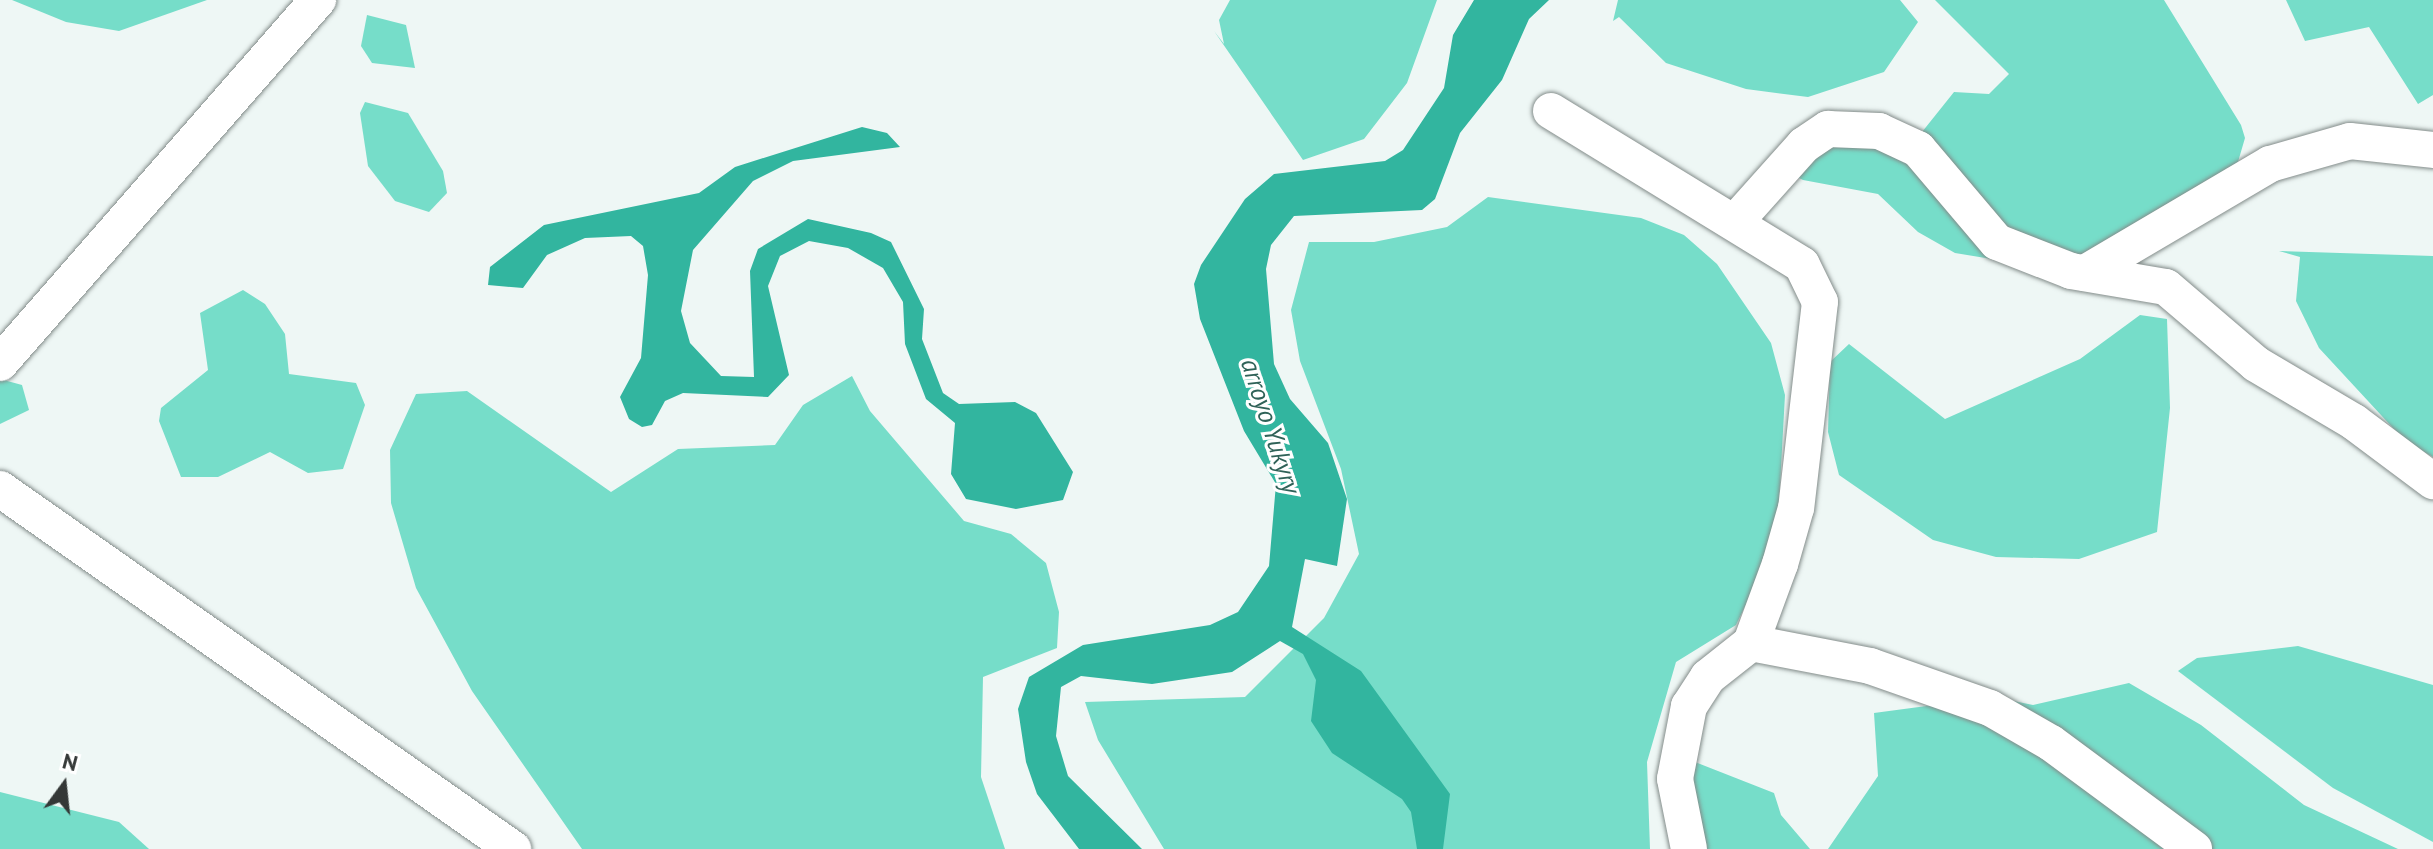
<!DOCTYPE html>
<style>
body{margin:0}
#map{position:relative;width:2433px;height:849px;overflow:hidden;background:#eef7f5;font-family:"PT Sans",sans-serif}
div>[style]{position:absolute}
[style*='--x']{left:calc(var(--x)*1px);top:calc(var(--y)*1px);width:calc(var(--w)*1px);rotate:calc(var(--a)*1deg)}
.green>*{inset:0;background:#76ddc9}
.water>*{inset:0;background:#32b59f}
.roads{filter:drop-shadow(0 0 2px #838c8a) drop-shadow(0 0 2px #838c8a)}
.minor>*{height:36px;margin:-18px;padding:0 18px;transform-origin:18px;border-radius:18px;background:#fff}
span{translate:-50% -50%;white-space:nowrap;text-align:center;line-height:1.15;-webkit-text-stroke:6px #fff;paint-order:stroke}
.water-label{font-size:26px;color:#2f6258;font-style:italic}
.north{position:absolute;left:24px;top:745px;width:80px;height:80px;-webkit-text-stroke:6px #fff;paint-order:stroke;rotate:15deg;font-size:22px;font-weight:700;line-height:32px;text-align:center;color:#343837}
.north::after{content:'';display:block;margin:auto;width:28px;height:36px;background:#343837;clip-path:polygon(50% 0,100% 100%,50% 72%,0 100%)}
</style>
<div id="map">
<div class="green">
<i style="clip-path:polygon(12px 0,207px 0,119px 31px,66px 22px)"></i>
<i style="clip-path:polygon(1230px 0,1437px 0,1407px 83px,1364px 139px,1303px 160px,1214px 31px,1224px 44px,1219px 20px)"></i>
<i style="clip-path:polygon(1618px 0,1900px 0,1918px 22px,1884px 72px,1808px 97px,1746px 89px,1666px 63px,1619px 17px,1613px 21px)"></i>
<i style="clip-path:polygon(1935px 0,2164px 0,2241px 125px,2245px 138px,2228px 196px,2077px 264px,2016px 263px,1955px 253px,1918px 232px,1878px 194px,1803px 180px,1766px 161px,1783px 143px,1922px 132px,1954px 92px,1989px 94px,2009px 74px)"></i>
<i style="clip-path:polygon(2286px 0,2433px 0,2433px 95px,2418px 104px,2369px 27px,2305px 41px)"></i>
<i style="clip-path:polygon(367px 15px,406px 25px,415px 68px,372px 63px,361px 46px)"></i>
<i style="clip-path:polygon(365px 102px,408px 113px,443px 171px,447px 193px,429px 212px,395px 201px,368px 166px,360px 113px)"></i>
<i style="clip-path:polygon(1488px 197px,1641px 218px,1684px 235px,1717px 264px,1771px 343px,1785px 395px,1777px 540px,1736px 625px,1676px 662px,1647px 762px,1650px 849px,1164px 849px,1098px 740px,1085px 702px,1245px 697px,1324px 618px,1359px 554px,1341px 469px,1300px 361px,1291px 310px,1309px 242px,1374px 242px,1447px 227px)"></i>
<i style="clip-path:polygon(2279px 251px,2433px 256px,2433px 457px,2405px 441px,2319px 348px,2296px 301px,2300px 257px)"></i>
<i style="clip-path:polygon(243px 290px,265px 304px,285px 334px,289px 374px,356px 383px,365px 405px,343px 469px,308px 473px,270px 452px,218px 477px,181px 477px,159px 421px,161px 408px,208px 370px,200px 313px)"></i>
<i style="clip-path:polygon(2140px 315px,2167px 319px,2170px 408px,2157px 532px,2079px 559px,1996px 557px,1933px 540px,1839px 475px,1828px 432px,1830px 362px,1849px 344px,1945px 419px,2080px 359px)"></i>
<i style="clip-path:polygon(852px 376px,870px 411px,964px 521px,1011px 534px,1046px 563px,1059px 612px,1057px 648px,983px 677px,981px 777px,1005px 849px,582px 849px,472px 691px,416px 588px,391px 503px,390px 450px,416px 394px,467px 391px,611px 492px,678px 449px,775px 445px,803px 405px)"></i>
<i style="clip-path:polygon(0 379px,22px 385px,29px 410px,0 424px)"></i>
<i style="clip-path:polygon(2298px 646px,2433px 685px,2433px 842px,2333px 788px,2178px 671px,2197px 658px)"></i>
<i style="clip-path:polygon(2129px 683px,2201px 725px,2304px 805px,2398px 849px,1828px 849px,1878px 776px,1874px 713px,1994px 697px,2033px 705px)"></i>
<i style="clip-path:polygon(1695px 762px,1774px 793px,1781px 815px,1810px 849px,1685px 849px)"></i>
<i style="clip-path:polygon(0 792px,119px 822px,149px 849px,0 849px)"></i>
</div>
<div class="water">
<i style="clip-path:polygon(1474px 0,1549px 0,1529px 19px,1502px 80px,1460px 133px,1435px 199px,1422px 210px,1294px 216px,1271px 245px,1266px 269px,1274px 364px,1290px 399px,1328px 443px,1347px 499px,1337px 566px,1305px 559px,1292px 627px,1361px 671px,1450px 794px,1443px 849px,1417px 849px,1411px 812px,1402px 799px,1332px 753px,1311px 721px,1316px 680px,1303px 654px,1280px 641px,1232px 672px,1152px 684px,1081px 676px,1061px 687px,1056px 736px,1068px 776px,1142px 849px,1079px 849px,1037px 794px,1026px 762px,1018px 709px,1029px 677px,1083px 645px,1210px 625px,1238px 612px,1269px 566px,1276px 484px,1244px 431px,1200px 319px,1194px 284px,1201px 265px,1245px 199px,1274px 174px,1385px 161px,1403px 150px,1444px 88px,1453px 35px)"></i>
<i style="clip-path:polygon(862px 127px,887px 133px,900px 147px,793px 161px,753px 181px,693px 250px,681px 311px,690px 343px,721px 376px,754px 377px,750px 271px,758px 249px,808px 219px,871px 233px,891px 242px,924px 309px,922px 339px,943px 393px,959px 404px,1015px 402px,1036px 413px,1073px 472px,1063px 500px,1016px 509px,966px 499px,951px 474px,955px 423px,926px 399px,905px 344px,903px 302px,883px 268px,848px 248px,809px 241px,780px 256px,768px 286px,789px 375px,768px 397px,683px 393px,665px 401px,652px 425px,642px 427px,629px 419px,620px 397px,641px 358px,648px 275px,643px 246px,631px 236px,585px 238px,547px 255px,523px 288px,488px 285px,490px 267px,544px 225px,699px 193px,735px 167px)"></i>
</div>
<div class="roads">
<div class="minor">
<i style="--x:1551;--y:111;--w:294;--a:31.5"></i>
<i style="--x:1802;--y:265;--w:41;--a:64.1"></i>
<i style="--x:1820;--y:302;--w:207;--a:96.6"></i>
<i style="--x:1796;--y:508;--w:58;--a:105.9"></i>
<i style="--x:1780;--y:564;--w:84;--a:110.2"></i>
<i style="--x:1751;--y:643;--w:55;--a:141.7"></i>
<i style="--x:1708;--y:677;--w:35;--a:123"></i>
<i style="--x:1689;--y:706;--w:74;--a:100.9"></i>
<i style="--x:1675;--y:779;--w:71;--a:78.7"></i>
<i style="--x:1736;--y:221;--w:102;--a:-48.2"></i>
<i style="--x:1804;--y:145;--w:29;--a:-34"></i>
<i style="--x:1828;--y:129;--w:51;--a:2.2"></i>
<i style="--x:1879;--y:131;--w:43;--a:24.8"></i>
<i style="--x:1918;--y:149;--w:122;--a:49.7"></i>
<i style="--x:1997;--y:242;--w:79;--a:21.4"></i>
<i style="--x:2071;--y:271;--w:96;--a:9.6"></i>
<i style="--x:2166;--y:287;--w:118;--a:40.5"></i>
<i style="--x:2256;--y:364;--w:114;--a:30.6"></i>
<i style="--x:2354;--y:422;--w:99;--a:36.8"></i>
<i style="--x:2085;--y:273;--w:215;--a:-30.5"></i>
<i style="--x:2270;--y:164;--w:83;--a:-16"></i>
<i style="--x:2350;--y:141;--w:83;--a:6.2"></i>
<i style="--x:0;--y:363;--w:483;--a:-48.8"></i>
<i style="--x:0;--y:489;--w:627;--a:35.06"></i>
<i style="--x:1751;--y:643;--w:121;--a:10.9"></i>
<i style="--x:1870;--y:666;--w:127;--a:19.3"></i>
<i style="--x:1990;--y:708;--w:70;--a:29.8"></i>
<i style="--x:2051;--y:743;--w:178;--a:36.5"></i>
</div>
</div>
<div class="water-label">
<span style="left:1271px;top:426px;rotate:72deg">arroyo Yukyry</span>
</div>
<div class="north">N</div>
</div>
